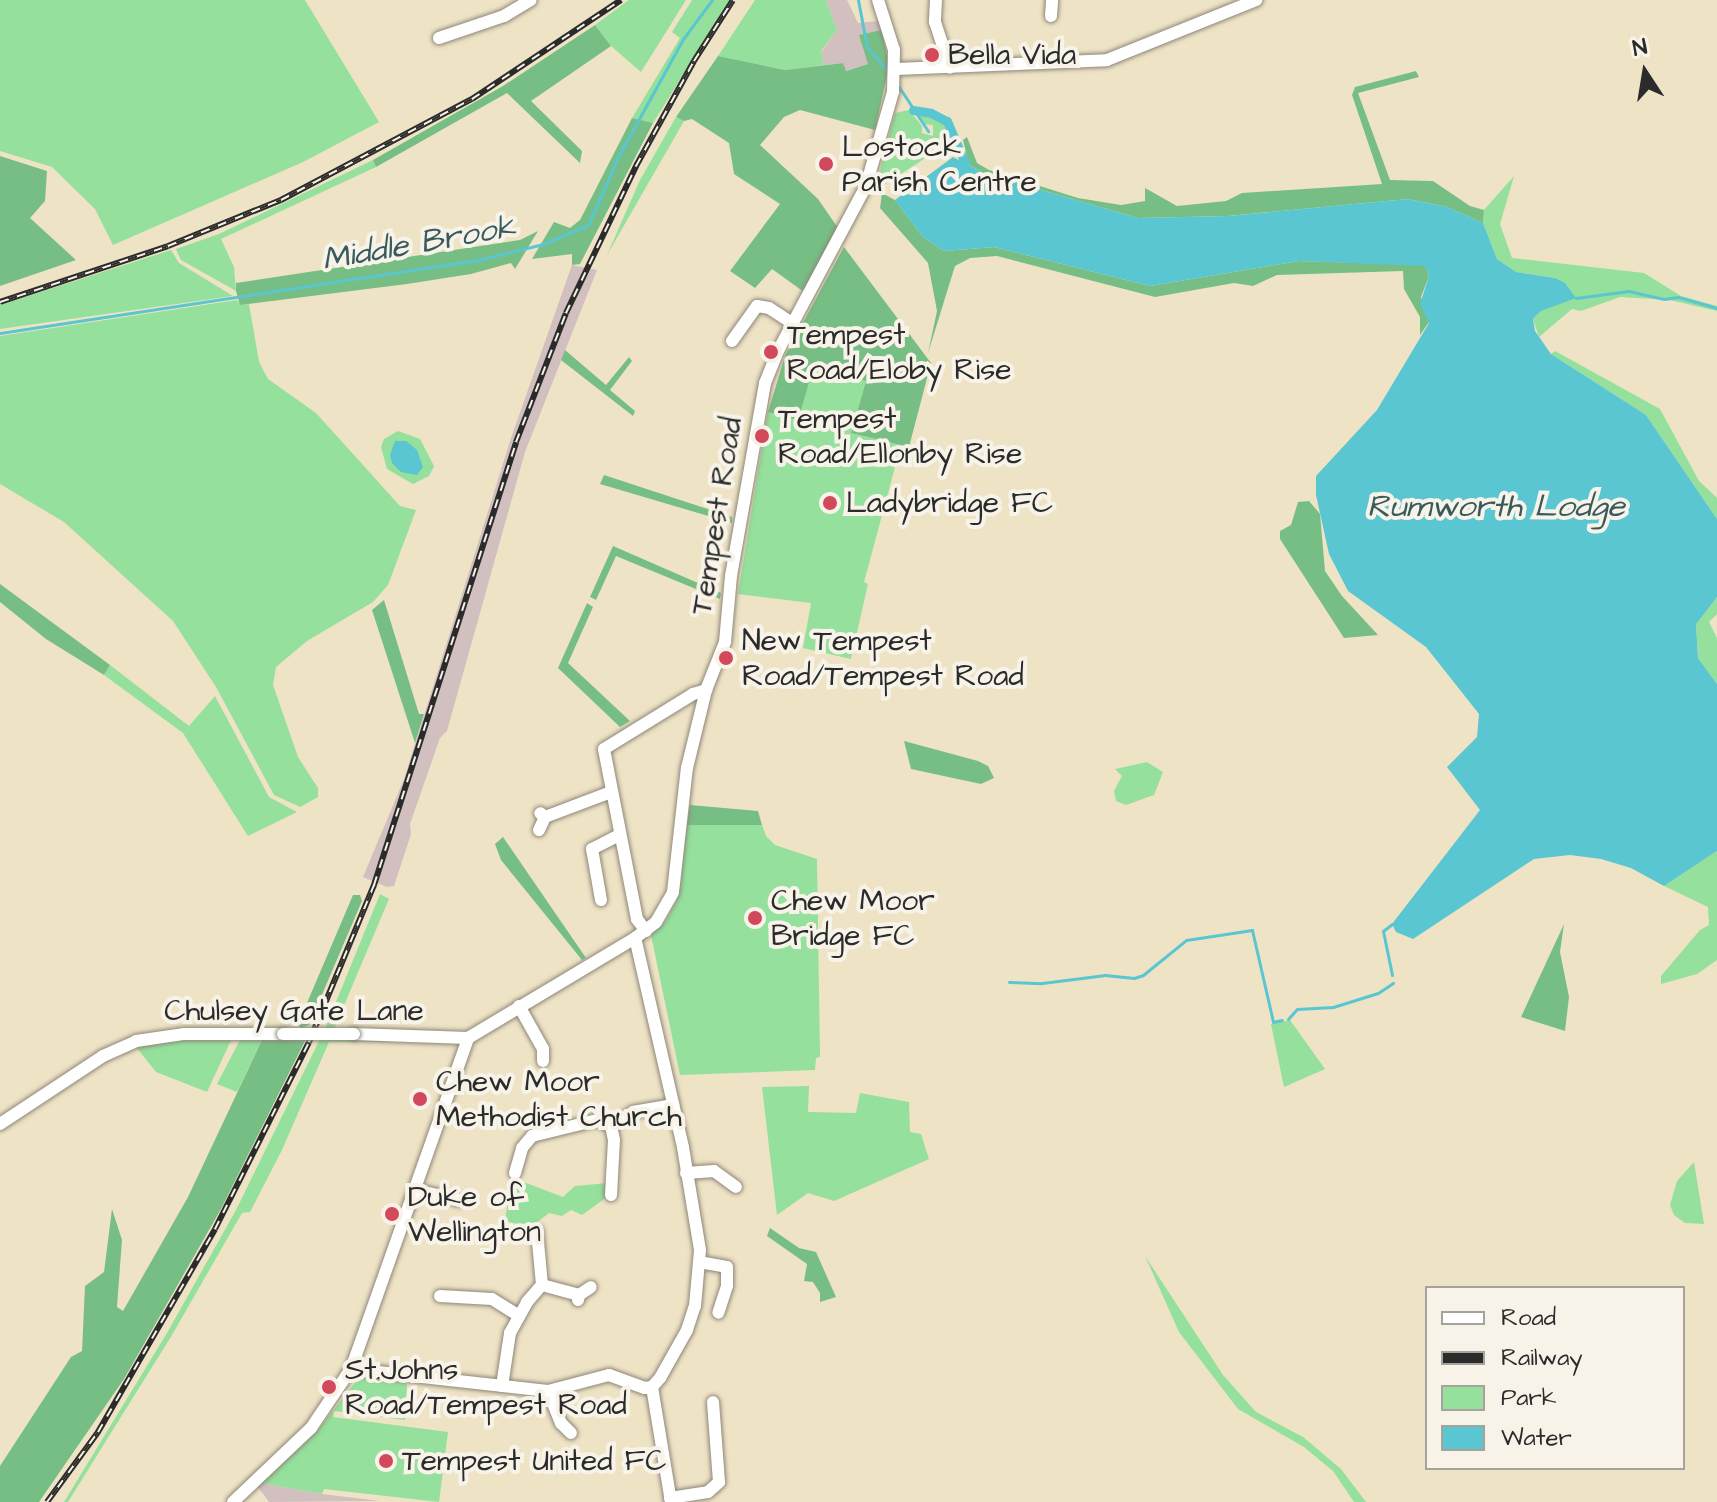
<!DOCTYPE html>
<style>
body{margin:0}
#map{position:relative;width:1717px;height:1502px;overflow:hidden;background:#efe3c6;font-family:"Architects Daughter",sans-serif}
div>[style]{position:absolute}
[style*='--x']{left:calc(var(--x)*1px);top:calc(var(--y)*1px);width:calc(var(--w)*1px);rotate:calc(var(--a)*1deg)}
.industrial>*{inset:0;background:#d2bfc0}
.green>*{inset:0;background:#94e09c}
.forest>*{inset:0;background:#77be84}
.water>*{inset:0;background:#59c6d1}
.stream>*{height:3px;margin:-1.5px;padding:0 1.5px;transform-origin:1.5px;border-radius:1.5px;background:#59c6d1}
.canal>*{height:9px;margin:-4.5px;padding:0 4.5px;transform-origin:4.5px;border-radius:4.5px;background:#59c6d1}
.roads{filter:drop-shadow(0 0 2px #8d8778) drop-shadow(0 0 2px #8d8778)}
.minor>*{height:12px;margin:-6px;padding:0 6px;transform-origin:6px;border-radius:6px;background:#fff}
.rail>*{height:6px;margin-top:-3px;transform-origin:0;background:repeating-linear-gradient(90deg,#f7f3e8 0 9px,#2b2b2b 0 18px);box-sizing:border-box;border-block:2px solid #2b2b2b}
.bridges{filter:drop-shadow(0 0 2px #8d8778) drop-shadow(0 0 2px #8d8778)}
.minor-bridge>*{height:12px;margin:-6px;padding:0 6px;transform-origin:6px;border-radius:6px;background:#fff}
.dots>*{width:22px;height:22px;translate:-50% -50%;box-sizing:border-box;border:4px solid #f7f3e8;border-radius:50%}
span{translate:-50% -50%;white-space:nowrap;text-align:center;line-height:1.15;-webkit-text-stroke:8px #f7f3e8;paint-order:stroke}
.poi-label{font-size:30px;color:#2b2b2b}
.left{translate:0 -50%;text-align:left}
.street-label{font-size:30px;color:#2b2b2b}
.water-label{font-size:32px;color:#395a5d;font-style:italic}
.legend{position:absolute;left:1425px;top:1286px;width:260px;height:184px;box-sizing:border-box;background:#f7f3e8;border:2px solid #a5a39c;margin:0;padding:10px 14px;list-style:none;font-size:24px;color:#2b2b2b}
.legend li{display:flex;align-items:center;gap:16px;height:40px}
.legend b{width:40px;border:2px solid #a5a39c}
.north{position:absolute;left:1605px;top:32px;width:80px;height:80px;-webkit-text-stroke:6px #f7f3e8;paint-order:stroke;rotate:348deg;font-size:22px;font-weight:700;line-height:32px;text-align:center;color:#2b2b2b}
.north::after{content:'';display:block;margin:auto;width:28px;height:36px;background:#2b2b2b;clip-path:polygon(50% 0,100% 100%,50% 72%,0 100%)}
</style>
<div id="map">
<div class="industrial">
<i style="clip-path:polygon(826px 0,847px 0,858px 23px,879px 21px,882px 30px,868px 64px,845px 71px,843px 63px,824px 65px,821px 52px,837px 30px)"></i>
<i style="clip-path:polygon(572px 265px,597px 270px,525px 452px,447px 731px,440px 738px,410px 824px,411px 834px,394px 886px,387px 887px,363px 877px,404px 779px,511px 438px)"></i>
<i style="clip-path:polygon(261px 1483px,322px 1494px,380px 1501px,269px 1502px,258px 1487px)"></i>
</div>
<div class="green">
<i style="clip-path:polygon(0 0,305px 0,379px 122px,303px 162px,113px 245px,95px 209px,52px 167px,0 151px)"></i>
<i style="clip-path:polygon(629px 0,686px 0,641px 72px,611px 46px,595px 25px)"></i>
<i style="clip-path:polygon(692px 0,730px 0,653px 123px,632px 118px,680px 38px,672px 32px)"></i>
<i style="clip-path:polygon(755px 0,826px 0,837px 30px,821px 51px,824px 65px,785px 70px,718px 56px)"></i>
<i style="clip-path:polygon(909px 110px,922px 126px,922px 133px,933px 136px,933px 125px,925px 124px,918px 113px,942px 121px,953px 140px,875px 191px,895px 113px)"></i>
<i style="clip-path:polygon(676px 117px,684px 121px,607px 255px,640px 180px)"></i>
<i style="clip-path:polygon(373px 160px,376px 167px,221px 239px,234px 267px,236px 291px,181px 260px,178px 254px,176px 249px,219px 234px)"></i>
<i style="clip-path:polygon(1514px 176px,1500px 224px,1512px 258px,1644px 273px,1681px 296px,1717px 306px,1717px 311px,1670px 300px,1620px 297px,1581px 311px,1572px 309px,1539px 337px,1533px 319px,1541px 311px,1575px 297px,1555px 278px,1516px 272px,1497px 259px,1483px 223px,1484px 210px)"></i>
<i style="clip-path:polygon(171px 250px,179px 263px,233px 296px,0 329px,0 305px)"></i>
<i style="clip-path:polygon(237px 300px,241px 305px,249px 304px,259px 362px,268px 379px,316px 413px,400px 506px,416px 510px,388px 585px,373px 602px,307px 641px,276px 667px,273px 685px,298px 757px,318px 788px,318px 797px,300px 807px,274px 795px,216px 687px,173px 621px,64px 522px,0 484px,0 336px)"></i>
<i style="clip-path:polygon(1555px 351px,1660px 409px,1699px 481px,1717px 498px,1717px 519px,1646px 415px,1551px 354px)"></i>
<i style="clip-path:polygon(814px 366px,866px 381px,851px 433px,901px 445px,864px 582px,868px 584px,851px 659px,803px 648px,811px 603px,738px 594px,768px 412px,798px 419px)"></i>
<i style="clip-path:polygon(398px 431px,420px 439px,434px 466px,429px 476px,413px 484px,387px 469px,381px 447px,384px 439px)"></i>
<i style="clip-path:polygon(1717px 597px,1717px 614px,1709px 622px,1717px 638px,1717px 684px,1698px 658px,1696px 623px)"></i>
<i style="clip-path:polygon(110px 665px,189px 726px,215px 696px,269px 797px,297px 812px,248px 836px,183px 733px,104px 675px)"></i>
<i style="clip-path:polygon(1147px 762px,1163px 772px,1154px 795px,1126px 805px,1116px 801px,1114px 791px,1122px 776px,1115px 769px)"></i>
<i style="clip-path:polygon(687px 825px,762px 825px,766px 836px,775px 845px,817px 859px,820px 1057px,816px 1058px,815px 1070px,680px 1075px,651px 935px,665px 922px,676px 902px,681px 881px,684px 829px)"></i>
<i style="clip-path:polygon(1717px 851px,1717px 960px,1697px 974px,1661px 984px,1661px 976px,1700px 930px,1709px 925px,1708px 907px,1664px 886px)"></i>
<i style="clip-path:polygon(380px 894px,389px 899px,334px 1029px,325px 1029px)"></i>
<i style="clip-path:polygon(1290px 1020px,1325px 1069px,1284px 1087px,1271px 1024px)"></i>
<i style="clip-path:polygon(232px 1038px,207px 1092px,156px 1072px,136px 1047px,150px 1041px)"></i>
<i style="clip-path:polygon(241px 1038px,263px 1038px,237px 1092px,217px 1084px)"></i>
<i style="clip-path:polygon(320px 1039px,414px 1042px,329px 1042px,282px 1150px,250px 1212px,242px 1213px,172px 1335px,68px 1502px,64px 1502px,167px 1333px,236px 1210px)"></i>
<i style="clip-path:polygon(809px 1086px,808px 1112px,856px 1113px,860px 1093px,909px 1102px,910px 1132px,921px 1134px,929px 1159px,834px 1201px,808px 1193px,777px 1215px,762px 1087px)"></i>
<i style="clip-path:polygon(1694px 1162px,1704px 1224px,1685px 1223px,1674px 1215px,1670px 1205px,1677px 1181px)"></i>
<i style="clip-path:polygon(521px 1181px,563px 1197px,575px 1186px,608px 1183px,607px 1197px,582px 1215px,571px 1210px,562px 1216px,549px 1213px,531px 1227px,505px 1221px,508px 1200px)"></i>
<i style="clip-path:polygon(1145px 1256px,1223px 1375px,1256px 1412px,1303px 1437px,1341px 1469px,1366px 1502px,1354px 1502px,1333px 1471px,1304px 1447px,1238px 1409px,1179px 1332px)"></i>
<i style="clip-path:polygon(360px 1376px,407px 1382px,405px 1420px,334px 1411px,333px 1417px,448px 1432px,439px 1502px,324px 1489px,322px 1494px,261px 1483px,318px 1430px)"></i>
</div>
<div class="forest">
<i style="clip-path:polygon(595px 25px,611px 46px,531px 101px,582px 151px,580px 163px,507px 93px,376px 167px,373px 160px,503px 86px)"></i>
<i style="clip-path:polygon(882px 30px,889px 66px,875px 130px,800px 110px,784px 117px,760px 145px,818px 199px,838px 228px,804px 292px,772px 269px,755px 288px,730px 271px,780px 204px,734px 174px,729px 143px,692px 119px,684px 121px,676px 117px,718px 56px,785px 70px,843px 63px,846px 71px,868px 64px,859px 35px)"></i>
<i style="clip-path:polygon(1416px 71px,1419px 77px,1358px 93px,1390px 180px,1433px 181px,1470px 206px,1484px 210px,1483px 223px,1447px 207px,1408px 199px,1228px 216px,1138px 218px,986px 174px,969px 165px,963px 140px,967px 137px,977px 163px,989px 170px,1078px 198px,1121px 205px,1145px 201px,1145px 188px,1177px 206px,1226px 201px,1242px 193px,1382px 184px,1352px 95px,1355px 87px)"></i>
<i style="clip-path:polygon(632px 118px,653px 123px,580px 264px,572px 265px,572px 254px,532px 259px,554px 222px,570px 228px,580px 220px)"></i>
<i style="clip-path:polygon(0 156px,47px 171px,45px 201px,30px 218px,76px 260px,0 286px)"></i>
<i style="clip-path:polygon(882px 193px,895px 200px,923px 237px,944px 251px,994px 247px,1150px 286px,1299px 261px,1425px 265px,1429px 276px,1421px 297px,1429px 322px,1420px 335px,1420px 317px,1404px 289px,1403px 271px,1277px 275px,1253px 286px,1234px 283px,1155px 297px,997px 256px,970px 258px,955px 266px,928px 353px,937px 311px,928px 263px,880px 208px)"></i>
<i style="clip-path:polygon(538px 231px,515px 269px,511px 263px,471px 274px,407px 284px,240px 305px,236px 291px,236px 283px,520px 240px)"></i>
<i style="clip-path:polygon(844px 247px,931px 363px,909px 447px,851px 433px,866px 381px,814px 366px,798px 420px,768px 412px,785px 356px)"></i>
<i style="clip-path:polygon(565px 350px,606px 385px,629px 357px,632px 361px,610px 390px,635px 411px,633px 416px,561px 360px)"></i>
<i style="clip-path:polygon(604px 475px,732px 517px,732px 523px,600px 484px)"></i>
<i style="clip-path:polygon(1309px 501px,1320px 514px,1325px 571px,1342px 596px,1378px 635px,1344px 638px,1280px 539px,1280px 531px,1291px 525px,1298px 502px)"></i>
<i style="clip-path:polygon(613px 546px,721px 593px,720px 599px,616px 556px,596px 600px,590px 597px)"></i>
<i style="clip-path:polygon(0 584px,110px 665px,104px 675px,46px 639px,0 602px)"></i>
<i style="clip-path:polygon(384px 600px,419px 714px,424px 714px,415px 743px,372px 610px)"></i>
<i style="clip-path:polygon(587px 603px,593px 607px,568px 663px,630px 721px,620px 727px,558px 668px)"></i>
<i style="clip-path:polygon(904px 741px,978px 761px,988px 766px,994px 778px,981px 784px,911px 769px)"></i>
<i style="clip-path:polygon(690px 805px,758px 811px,762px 825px,687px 825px)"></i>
<i style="clip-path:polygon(503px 837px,586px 958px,582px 960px,501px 860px,495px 844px)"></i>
<i style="clip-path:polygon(353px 895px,360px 895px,362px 901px,309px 1025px,301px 1028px,298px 1024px)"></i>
<i style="clip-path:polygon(1564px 924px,1560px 952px,1569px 997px,1565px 1031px,1521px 1017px)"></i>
<i style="clip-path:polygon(263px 1038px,306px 1039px,221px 1209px,124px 1379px,39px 1502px,0 1502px,0 1466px,71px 1357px,82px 1351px,85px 1286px,104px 1272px,112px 1209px,122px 1240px,117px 1307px,123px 1311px,188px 1197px)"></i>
<i style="clip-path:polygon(770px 1228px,799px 1248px,816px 1252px,836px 1297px,820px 1302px,820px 1293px,813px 1282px,804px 1281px,807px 1264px,767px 1236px)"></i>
</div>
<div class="water">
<i style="clip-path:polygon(953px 157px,986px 174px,1138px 218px,1229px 216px,1408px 199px,1447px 207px,1483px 223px,1497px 259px,1516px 272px,1555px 278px,1565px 283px,1576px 298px,1541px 311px,1533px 319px,1535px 331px,1551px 354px,1646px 415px,1717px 519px,1717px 597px,1696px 624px,1698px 658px,1717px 684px,1717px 851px,1664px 886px,1631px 868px,1601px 859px,1570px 855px,1534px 859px,1413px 939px,1396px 932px,1392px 924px,1480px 810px,1447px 767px,1477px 737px,1479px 714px,1426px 647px,1348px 591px,1329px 554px,1316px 495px,1316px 476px,1377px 410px,1429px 323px,1420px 304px,1429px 276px,1425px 266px,1299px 261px,1150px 286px,994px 247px,944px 251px,923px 237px,895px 200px)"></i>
<i style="clip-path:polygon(395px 441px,406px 441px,417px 450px,423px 467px,417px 475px,401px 472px,392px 463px,390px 455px)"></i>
</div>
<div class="stream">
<i style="--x:858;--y:0;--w:48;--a:79.2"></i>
<i style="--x:867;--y:47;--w:32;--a:49"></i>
<i style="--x:899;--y:87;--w:53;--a:56.6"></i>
<i style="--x:1576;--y:298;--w:53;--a:-7.5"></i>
<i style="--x:1629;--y:291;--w:36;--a:13"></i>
<i style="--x:1664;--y:299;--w:14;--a:-8"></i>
<i style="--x:1678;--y:297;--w:41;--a:15.8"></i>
<i style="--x:0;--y:333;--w:488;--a:-8.7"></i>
<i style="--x:482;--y:259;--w:63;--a:-13.8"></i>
<i style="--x:543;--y:244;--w:49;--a:-22.9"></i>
<i style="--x:588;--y:225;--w:77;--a:-66.1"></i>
<i style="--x:619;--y:155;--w:132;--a:-61.1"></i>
<i style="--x:683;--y:39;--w:49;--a:-53.4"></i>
<i style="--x:1392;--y:924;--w:11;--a:142"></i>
<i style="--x:1383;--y:931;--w:45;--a:78.4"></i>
<i style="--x:1009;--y:982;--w:33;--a:2"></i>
<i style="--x:1042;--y:983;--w:64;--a:-7.2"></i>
<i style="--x:1105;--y:975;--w:29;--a:6"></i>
<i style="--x:1134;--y:978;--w:9;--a:-18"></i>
<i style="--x:1143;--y:975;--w:55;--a:-39.1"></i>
<i style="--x:1186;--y:940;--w:67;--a:-8.6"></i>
<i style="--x:1252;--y:930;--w:94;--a:77.1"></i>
<i style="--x:1273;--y:1022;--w:9;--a:-13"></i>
<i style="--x:1288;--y:1019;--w:13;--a:-48"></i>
<i style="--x:1297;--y:1009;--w:36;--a:-3"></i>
<i style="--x:1333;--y:1007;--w:47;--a:-17.3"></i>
<i style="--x:1378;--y:993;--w:18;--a:-34"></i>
</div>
<div class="canal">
<i style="--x:913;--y:110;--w:18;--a:9"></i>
<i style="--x:931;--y:113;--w:18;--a:27"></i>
<i style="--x:947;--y:121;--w:46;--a:66.8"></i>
</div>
<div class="roads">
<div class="minor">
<i style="--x:936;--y:0;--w:22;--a:93"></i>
<i style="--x:935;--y:22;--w:48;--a:71.9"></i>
<i style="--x:1051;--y:16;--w:16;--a:-86"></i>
<i style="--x:439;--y:38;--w:69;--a:-18.7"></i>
<i style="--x:504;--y:16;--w:31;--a:-31"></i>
<i style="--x:896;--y:69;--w:211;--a:-2.4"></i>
<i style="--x:1107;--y:60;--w:161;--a:-21.9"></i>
<i style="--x:732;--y:341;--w:43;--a:-54.5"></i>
<i style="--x:757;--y:306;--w:12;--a:9"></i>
<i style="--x:769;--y:308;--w:27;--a:33"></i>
<i style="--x:545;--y:817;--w:71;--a:-20.7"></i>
<i style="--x:539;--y:830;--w:14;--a:-65"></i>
<i style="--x:545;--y:817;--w:6;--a:-141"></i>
<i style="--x:601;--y:900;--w:52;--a:-100"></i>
<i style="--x:592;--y:849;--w:31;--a:-27"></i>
<i style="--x:646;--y:931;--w:15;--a:-127"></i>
<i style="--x:637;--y:919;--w:173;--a:-101"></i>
<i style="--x:604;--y:749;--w:105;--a:-31.7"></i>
<i style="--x:693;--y:694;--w:14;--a:-17"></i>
<i style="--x:519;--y:1006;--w:49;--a:60.8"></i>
<i style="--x:543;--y:1049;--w:12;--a:90"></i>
<i style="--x:354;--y:1034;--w:114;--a:2"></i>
<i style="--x:0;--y:1124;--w:123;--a:-33.4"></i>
<i style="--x:103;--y:1056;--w:36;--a:-24"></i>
<i style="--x:136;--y:1041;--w:49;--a:-8.3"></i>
<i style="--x:184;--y:1034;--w:99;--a:0"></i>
<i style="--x:611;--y:1126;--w:26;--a:-32"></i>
<i style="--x:633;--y:1112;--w:41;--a:-9.9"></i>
<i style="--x:515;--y:1173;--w:26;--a:-74"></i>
<i style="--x:522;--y:1148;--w:16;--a:-50"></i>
<i style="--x:532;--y:1136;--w:67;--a:-13.8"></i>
<i style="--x:597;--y:1120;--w:15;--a:23"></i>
<i style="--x:611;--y:1126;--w:14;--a:78"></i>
<i style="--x:614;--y:1140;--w:55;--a:93.1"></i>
<i style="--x:686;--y:1173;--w:28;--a:-4"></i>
<i style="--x:714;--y:1171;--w:27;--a:36"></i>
<i style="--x:415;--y:1190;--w:45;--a:12.8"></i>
<i style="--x:699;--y:1262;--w:28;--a:10"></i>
<i style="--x:727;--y:1267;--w:19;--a:90"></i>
<i style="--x:727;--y:1286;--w:28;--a:108"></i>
<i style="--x:542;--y:1285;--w:38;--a:15"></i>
<i style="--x:440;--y:1296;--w:52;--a:3.3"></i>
<i style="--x:492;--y:1299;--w:32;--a:32"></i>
<i style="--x:578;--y:1300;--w:5;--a:-79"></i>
<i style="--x:579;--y:1295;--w:14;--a:-34"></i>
<i style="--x:351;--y:1369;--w:198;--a:6.4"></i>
<i style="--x:548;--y:1391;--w:63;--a:-14.7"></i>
<i style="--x:609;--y:1375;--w:38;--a:20"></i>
<i style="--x:645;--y:1388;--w:7;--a:-8"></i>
<i style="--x:652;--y:1387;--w:12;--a:-48"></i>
<i style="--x:660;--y:1378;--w:55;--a:-60.6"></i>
<i style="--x:687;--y:1330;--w:25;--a:-72"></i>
<i style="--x:695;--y:1306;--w:56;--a:-84.9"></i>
<i style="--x:700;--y:1250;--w:104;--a:-99.4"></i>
<i style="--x:683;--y:1147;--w:214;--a:-102.9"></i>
<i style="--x:502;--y:1386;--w:54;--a:-81.4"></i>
<i style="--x:510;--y:1333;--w:35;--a:-61"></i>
<i style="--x:527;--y:1302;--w:23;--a:-49"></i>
<i style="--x:542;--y:1285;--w:54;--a:-95.3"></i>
<i style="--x:652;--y:1387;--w:117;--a:80.6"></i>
<i style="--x:548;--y:1391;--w:35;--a:68"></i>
<i style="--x:561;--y:1423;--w:14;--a:45"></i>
<i style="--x:670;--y:1498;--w:38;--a:-9"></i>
<i style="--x:708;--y:1492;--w:15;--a:-42"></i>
<i style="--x:719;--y:1482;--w:80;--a:-94.3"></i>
<i style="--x:233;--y:1502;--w:108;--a:-43.5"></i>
<i style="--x:311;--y:1428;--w:71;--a:-55.9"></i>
<i style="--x:351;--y:1369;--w:351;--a:-70.5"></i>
<i style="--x:468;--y:1038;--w:195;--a:-30.9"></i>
<i style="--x:635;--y:938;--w:26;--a:-37"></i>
<i style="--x:656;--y:922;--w:34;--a:-60"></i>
<i style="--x:673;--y:892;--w:125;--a:-83.6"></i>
<i style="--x:687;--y:768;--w:80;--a:-76.3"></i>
<i style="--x:706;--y:690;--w:52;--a:-68.4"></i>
<i style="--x:725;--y:642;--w:66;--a:-84.8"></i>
<i style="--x:731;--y:576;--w:196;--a:-80"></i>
<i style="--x:765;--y:383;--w:37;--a:-68"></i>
<i style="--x:779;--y:349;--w:185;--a:-61.9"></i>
<i style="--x:866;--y:186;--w:98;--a:-74"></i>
<i style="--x:893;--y:92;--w:42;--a:-88.6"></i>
<i style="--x:894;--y:50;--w:52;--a:-107.7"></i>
</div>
</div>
<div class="rail">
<i style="--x:0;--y:302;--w:177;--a:-18.4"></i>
<i style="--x:168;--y:246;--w:122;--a:-22.2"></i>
<i style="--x:281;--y:200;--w:216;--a:-27.9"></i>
<i style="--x:472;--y:99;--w:179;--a:-33.6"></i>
<i style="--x:47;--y:1502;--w:87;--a:-53.9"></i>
<i style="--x:98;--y:1432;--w:234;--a:-60"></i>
<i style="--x:215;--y:1229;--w:209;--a:-63.3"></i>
<i style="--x:309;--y:1042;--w:170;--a:-67.5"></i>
<i style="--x:374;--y:885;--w:465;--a:-72.2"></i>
<i style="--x:516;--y:442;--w:138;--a:-68.8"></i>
<i style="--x:566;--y:313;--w:163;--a:-64.5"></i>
<i style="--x:636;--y:166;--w:120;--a:-61.1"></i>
<i style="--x:694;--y:61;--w:72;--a:-57.4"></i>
</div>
<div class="bridges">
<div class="minor-bridge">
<i style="--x:283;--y:1034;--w:71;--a:0"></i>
</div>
</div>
<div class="dots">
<i style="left:932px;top:55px;background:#d1495b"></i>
<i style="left:826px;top:164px;background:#d1495b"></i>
<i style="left:771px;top:352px;background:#d1495b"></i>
<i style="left:762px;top:436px;background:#d1495b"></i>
<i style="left:830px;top:503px;background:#d1495b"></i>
<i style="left:726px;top:658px;background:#d1495b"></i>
<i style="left:755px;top:918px;background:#d1495b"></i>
<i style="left:420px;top:1099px;background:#d1495b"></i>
<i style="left:392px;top:1214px;background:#d1495b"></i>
<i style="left:329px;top:1387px;background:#d1495b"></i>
<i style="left:386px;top:1461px;background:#d1495b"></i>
</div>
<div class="poi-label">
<span class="left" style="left:948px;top:55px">Bella Vida</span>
<span class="left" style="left:842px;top:164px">Lostock<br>Parish Centre</span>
<span class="left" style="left:787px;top:352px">Tempest<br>Road/Eloby Rise</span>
<span class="left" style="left:778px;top:436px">Tempest<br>Road/Ellonby Rise</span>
<span class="left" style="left:846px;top:503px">Ladybridge FC</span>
<span class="left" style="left:742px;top:658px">New Tempest<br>Road/Tempest Road</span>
<span class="left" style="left:771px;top:918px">Chew Moor<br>Bridge FC</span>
<span class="left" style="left:436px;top:1099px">Chew Moor<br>Methodist Church</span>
<span class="left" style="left:408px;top:1214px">Duke of<br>Wellington</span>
<span class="left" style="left:345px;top:1387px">St.Johns<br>Road/Tempest Road</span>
<span class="left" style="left:402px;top:1461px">Tempest United FC</span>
</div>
<div class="street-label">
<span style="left:717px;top:516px;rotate:-81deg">Tempest Road</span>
<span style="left:294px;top:1011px">Chulsey Gate Lane</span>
</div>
<div class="water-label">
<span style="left:419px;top:244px;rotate:-10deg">Middle Brook</span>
<span style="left:1496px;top:507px">Rumworth Lodge</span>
</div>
<ul class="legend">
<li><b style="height:10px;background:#fff"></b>Road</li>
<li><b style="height:10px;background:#2b2b2b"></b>Railway</li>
<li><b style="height:22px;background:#94e09c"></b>Park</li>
<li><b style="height:22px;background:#59c6d1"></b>Water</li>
</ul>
<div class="north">N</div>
</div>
